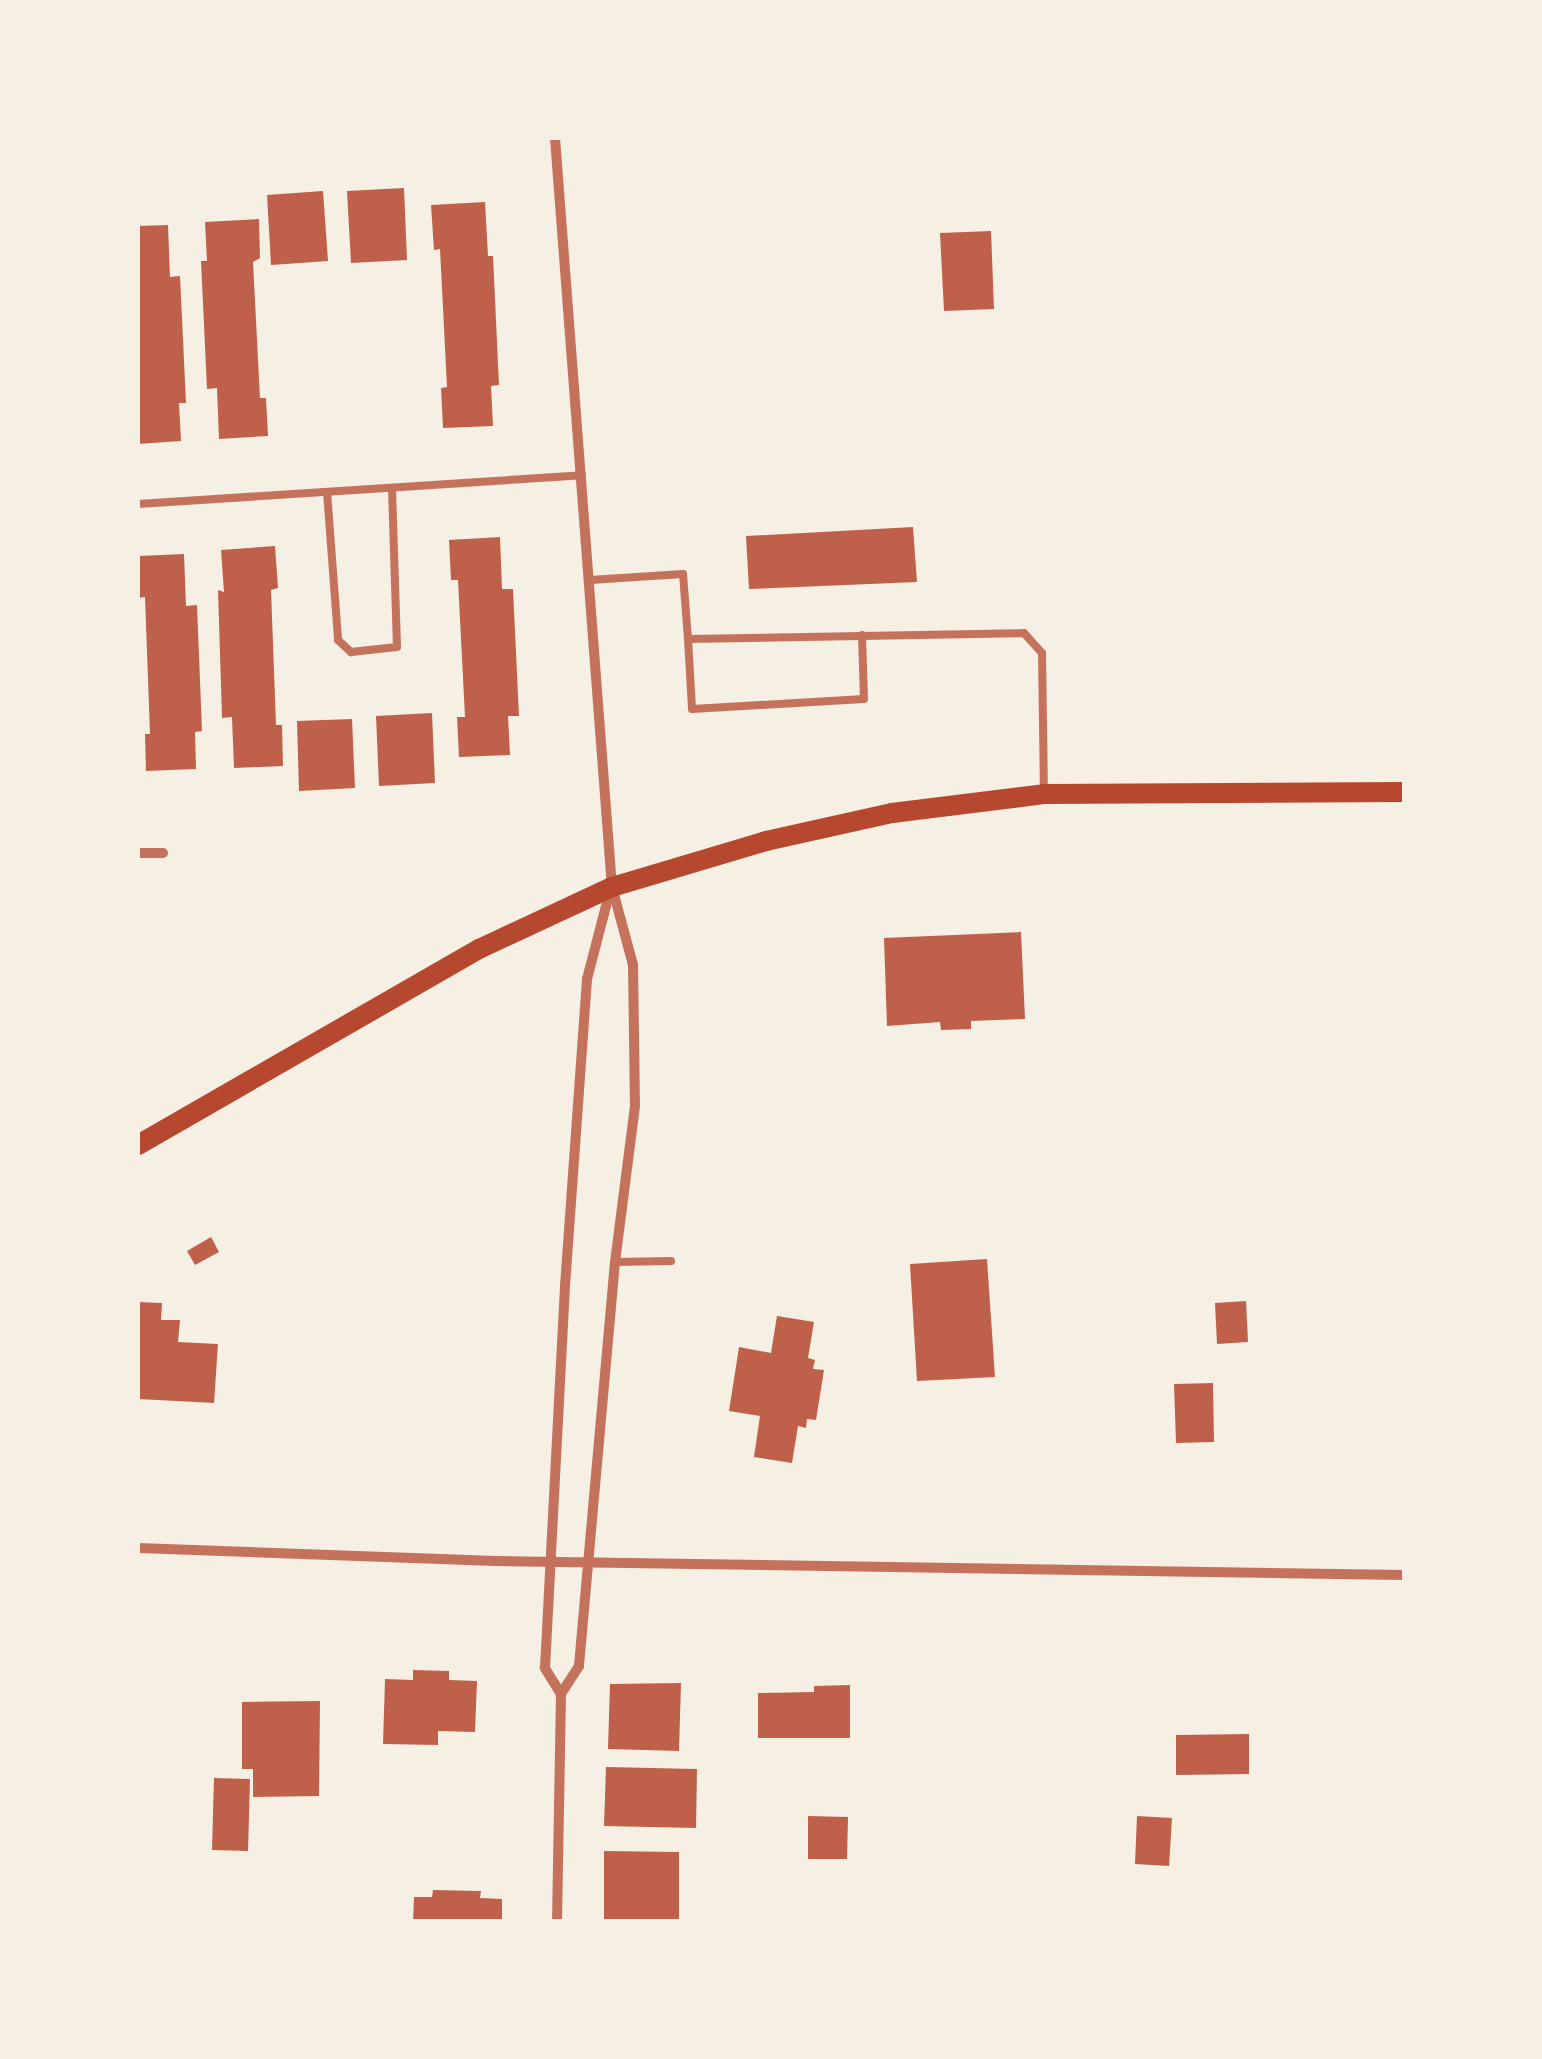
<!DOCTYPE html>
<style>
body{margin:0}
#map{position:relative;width:1542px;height:2059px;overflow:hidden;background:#f6efe4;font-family:Helvetica,sans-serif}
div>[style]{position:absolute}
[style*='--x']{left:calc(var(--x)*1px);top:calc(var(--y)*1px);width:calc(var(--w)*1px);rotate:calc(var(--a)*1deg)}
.building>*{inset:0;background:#bf614a}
.service>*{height:8px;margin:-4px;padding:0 4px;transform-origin:4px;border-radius:4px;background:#c5725c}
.minor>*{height:10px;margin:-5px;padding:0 5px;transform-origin:5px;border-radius:5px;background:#c5725c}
.secondary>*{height:20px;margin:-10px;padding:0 10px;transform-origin:10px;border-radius:10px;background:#b5482f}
span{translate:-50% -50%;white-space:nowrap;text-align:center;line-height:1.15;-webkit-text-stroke:8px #f6efe4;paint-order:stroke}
.frame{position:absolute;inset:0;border:140px solid #f6efe4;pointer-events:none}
</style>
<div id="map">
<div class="building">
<i style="clip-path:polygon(404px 188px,407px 260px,351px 263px,347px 191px)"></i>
<i style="clip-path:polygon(323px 191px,328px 261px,271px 265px,267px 195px)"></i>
<i style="clip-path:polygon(485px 202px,488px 256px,493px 256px,499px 385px,491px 386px,493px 426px,443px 428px,441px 388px,447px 387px,440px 249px,434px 250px,431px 205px)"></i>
<i style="clip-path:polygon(259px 219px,260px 258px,253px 262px,260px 398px,266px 398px,268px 436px,219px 439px,217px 388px,207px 389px,201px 261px,207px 261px,205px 222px)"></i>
<i style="clip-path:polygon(168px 225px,170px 277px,180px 276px,186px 403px,179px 403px,181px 441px,138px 444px,138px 226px)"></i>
<i style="clip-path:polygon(991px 231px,994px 309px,944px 311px,940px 233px)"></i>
<i style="clip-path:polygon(913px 527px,917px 582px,749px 589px,746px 536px)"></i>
<i style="clip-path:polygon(500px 537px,502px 589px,513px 589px,519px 716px,508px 716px,510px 755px,459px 757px,457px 717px,465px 717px,458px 580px,451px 580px,449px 540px)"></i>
<i style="clip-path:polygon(275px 546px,278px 588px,271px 590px,276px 725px,282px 725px,283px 766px,234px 768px,232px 717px,222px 718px,218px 590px,224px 592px,221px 550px)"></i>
<i style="clip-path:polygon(184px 554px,186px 606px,197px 605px,202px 731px,195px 732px,196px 769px,146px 771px,145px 734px,150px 734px,145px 597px,138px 598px,138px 556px)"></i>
<i style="clip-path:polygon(432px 713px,435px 783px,379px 786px,376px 716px)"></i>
<i style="clip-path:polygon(352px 719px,355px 788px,299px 791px,297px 721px)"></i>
<i style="clip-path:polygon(1021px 932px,1025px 1019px,971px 1021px,971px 1029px,941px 1030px,940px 1022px,887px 1026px,884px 938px)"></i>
<i style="clip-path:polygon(211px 1237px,219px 1252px,195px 1265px,187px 1251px)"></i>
<i style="clip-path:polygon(987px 1259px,995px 1377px,917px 1381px,910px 1264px)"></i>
<i style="clip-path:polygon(1246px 1301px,1248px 1342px,1217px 1344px,1215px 1303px)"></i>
<i style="clip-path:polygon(138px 1302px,162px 1303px,161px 1320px,180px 1320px,178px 1342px,218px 1344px,214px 1403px,138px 1399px)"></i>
<i style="clip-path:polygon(777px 1316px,814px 1322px,808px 1358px,815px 1360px,813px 1369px,824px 1370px,816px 1420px,807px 1419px,806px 1428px,798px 1426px,792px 1463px,754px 1457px,760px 1416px,729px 1411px,739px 1347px,771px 1353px)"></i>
<i style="clip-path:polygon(1213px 1383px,1214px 1442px,1176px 1443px,1174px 1384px)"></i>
<i style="clip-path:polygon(413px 1670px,449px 1671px,449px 1680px,477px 1681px,475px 1732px,438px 1731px,438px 1745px,383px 1744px,385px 1679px,413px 1680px)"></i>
<i style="clip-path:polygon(681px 1683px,679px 1751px,608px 1749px,610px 1684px)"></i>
<i style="clip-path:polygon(850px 1685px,850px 1738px,758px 1738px,758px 1693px,814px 1692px,814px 1686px)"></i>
<i style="clip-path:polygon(320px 1701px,319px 1796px,253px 1797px,253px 1769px,242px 1769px,242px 1702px)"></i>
<i style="clip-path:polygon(1249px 1734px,1249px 1774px,1176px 1775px,1176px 1735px)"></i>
<i style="clip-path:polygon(606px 1767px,697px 1769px,696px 1828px,604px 1826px)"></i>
<i style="clip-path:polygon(214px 1778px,250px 1779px,248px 1851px,212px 1850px)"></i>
<i style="clip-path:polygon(808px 1816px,848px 1817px,847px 1859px,808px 1859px)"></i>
<i style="clip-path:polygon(1137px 1816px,1172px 1818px,1169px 1866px,1135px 1864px)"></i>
<i style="clip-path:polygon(604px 1851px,679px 1852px,679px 1919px,604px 1919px)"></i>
<i style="clip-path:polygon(433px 1890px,481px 1891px,480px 1898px,502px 1899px,502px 1922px,413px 1922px,414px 1897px,432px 1897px)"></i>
</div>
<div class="service">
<i style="--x:327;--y:492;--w:148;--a:85.7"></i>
<i style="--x:338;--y:640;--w:18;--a:43"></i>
<i style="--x:351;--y:652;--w:46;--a:-6.2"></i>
<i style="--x:397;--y:647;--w:159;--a:-91.8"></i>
<i style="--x:138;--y:504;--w:445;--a:-3.7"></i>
<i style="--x:590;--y:580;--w:93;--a:-3.7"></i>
<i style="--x:683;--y:574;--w:65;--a:85.6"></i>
<i style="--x:688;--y:639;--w:336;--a:-1"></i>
<i style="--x:1024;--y:633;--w:27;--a:48"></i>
<i style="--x:1042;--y:653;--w:137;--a:89.2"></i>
<i style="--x:688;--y:639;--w:70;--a:86.7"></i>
<i style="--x:692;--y:709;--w:172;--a:-3.3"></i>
<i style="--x:864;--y:699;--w:64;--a:-91.8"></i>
<i style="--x:615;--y:1262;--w:56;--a:-1"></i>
</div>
<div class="minor">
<i style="--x:555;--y:138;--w:751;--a:85.65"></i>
<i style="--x:612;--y:887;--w:81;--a:74.9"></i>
<i style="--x:633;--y:965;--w:141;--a:89.2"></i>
<i style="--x:635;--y:1106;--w:157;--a:97.3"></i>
<i style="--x:615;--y:1262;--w:406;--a:95.1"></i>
<i style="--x:579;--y:1666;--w:33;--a:123"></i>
<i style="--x:138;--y:853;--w:25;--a:0"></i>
<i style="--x:138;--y:1548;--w:358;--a:2.1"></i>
<i style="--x:496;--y:1561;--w:908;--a:0.88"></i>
<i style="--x:561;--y:1694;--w:31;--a:-122"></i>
<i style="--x:545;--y:1668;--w:383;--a:-87"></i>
<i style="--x:565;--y:1286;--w:308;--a:-85.9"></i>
<i style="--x:587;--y:979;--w:95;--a:-75.4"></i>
<i style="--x:557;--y:1922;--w:228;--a:-89"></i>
</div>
<div class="secondary">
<i style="--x:138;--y:1145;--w:393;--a:-29.9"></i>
<i style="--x:479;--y:949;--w:147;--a:-25"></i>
<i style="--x:612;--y:887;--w:161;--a:-16.6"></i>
<i style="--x:766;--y:841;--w:129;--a:-12.5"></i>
<i style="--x:892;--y:813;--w:153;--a:-7.1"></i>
<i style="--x:1044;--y:794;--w:360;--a:-0.3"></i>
</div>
<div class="frame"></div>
</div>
